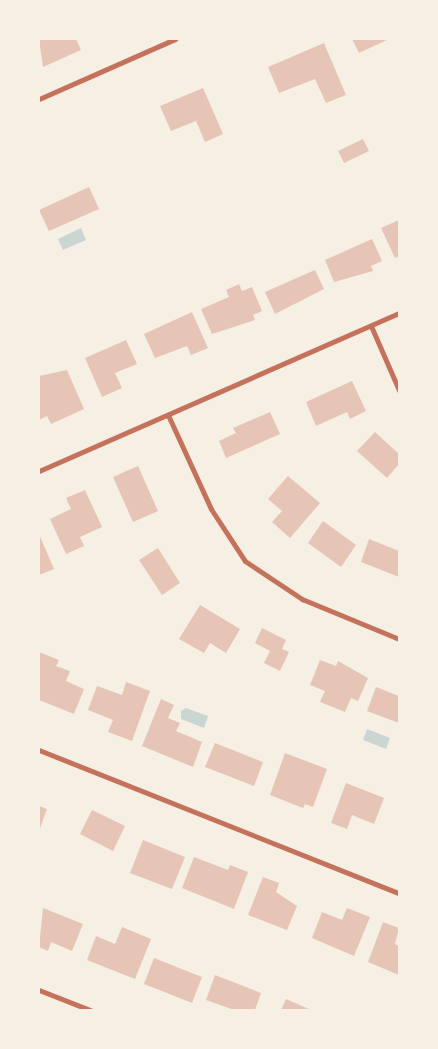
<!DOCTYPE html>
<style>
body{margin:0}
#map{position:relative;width:438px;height:1049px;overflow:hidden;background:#f6efe4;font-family:Barlow,sans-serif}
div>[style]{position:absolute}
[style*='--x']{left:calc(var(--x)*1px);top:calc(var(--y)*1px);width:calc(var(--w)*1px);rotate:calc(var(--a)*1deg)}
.water>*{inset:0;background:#c9d6d2}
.building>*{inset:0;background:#e6c5b7}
.minor>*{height:5px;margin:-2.5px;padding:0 2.5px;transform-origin:2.5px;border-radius:2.5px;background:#c5725c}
span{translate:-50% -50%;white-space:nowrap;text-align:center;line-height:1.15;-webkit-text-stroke:5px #f6efe4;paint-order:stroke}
.frame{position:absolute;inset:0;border:40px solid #f6efe4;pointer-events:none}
</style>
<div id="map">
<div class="water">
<i style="clip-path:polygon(81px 228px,86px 240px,63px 250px,58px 239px)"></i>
<i style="clip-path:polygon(186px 708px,208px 716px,204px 728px,181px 719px,181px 711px)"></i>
<i style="clip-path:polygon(367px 729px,390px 738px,386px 749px,363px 740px)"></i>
</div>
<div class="building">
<i style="clip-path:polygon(39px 39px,76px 39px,81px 50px,43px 67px)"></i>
<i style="clip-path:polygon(352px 39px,389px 39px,359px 53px)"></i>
<i style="clip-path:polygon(324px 43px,346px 95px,326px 103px,315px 79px,279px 93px,268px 67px)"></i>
<i style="clip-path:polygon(203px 88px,223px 134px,205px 142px,196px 121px,171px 131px,160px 106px)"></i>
<i style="clip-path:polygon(363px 139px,369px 151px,344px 163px,338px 151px)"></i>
<i style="clip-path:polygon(89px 187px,99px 209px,49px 231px,39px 210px)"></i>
<i style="clip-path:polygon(399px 220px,399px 256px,395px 258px,381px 228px)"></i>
<i style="clip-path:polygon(372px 239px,382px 261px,371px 266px,373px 271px,334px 282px,325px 260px)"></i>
<i style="clip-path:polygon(315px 270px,324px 289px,275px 314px,265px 292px)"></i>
<i style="clip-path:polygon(239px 284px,242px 291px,252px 287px,262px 311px,253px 315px,255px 320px,212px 334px,201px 309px,229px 297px,226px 290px)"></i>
<i style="clip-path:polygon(192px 312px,208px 348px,191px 355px,187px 346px,155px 358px,144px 334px)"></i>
<i style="clip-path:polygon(126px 340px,137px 364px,115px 373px,122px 388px,102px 397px,85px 358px)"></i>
<i style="clip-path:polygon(67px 370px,84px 409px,51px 424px,47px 416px,39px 420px,39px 376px)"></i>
<i style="clip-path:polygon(352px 381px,366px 411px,350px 419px,347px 412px,316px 426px,306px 402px)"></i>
<i style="clip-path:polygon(270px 412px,280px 434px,226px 458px,219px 441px,236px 433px,233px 428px)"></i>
<i style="clip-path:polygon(375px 432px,399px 454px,399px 464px,387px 478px,357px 451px)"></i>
<i style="clip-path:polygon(138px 466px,158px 511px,133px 522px,113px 477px)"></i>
<i style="clip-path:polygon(288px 476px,320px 503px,290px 538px,272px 522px,282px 511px,268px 499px)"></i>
<i style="clip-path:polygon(85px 490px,102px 527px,80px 537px,84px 546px,66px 554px,50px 519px,71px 509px,66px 498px)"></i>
<i style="clip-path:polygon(323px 521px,356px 545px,341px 567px,308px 543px)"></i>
<i style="clip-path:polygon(39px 534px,54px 569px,39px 575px)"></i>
<i style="clip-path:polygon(369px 539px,399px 551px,399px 577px,361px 562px)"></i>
<i style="clip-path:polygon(158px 548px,180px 583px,162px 595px,139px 560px)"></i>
<i style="clip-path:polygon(200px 605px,240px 629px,226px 653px,210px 643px,204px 653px,179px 639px)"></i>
<i style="clip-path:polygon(262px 628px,286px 640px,282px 649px,289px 652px,280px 671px,264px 663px,270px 651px,255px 643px)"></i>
<i style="clip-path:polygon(39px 652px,59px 660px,56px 666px,70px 671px,66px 681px,84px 689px,74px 714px,39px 700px)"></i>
<i style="clip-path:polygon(320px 660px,336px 666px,338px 661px,368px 678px,358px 701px,351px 698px,345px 712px,320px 702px,325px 691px,310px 685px)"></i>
<i style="clip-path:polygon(126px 682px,150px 691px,132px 741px,108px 732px,113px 720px,88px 710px,97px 686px,122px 695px)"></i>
<i style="clip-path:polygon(376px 687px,399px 696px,399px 723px,367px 711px)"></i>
<i style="clip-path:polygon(161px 699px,174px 705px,168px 718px,180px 723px,176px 731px,202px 742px,193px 767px,142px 746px)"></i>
<i style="clip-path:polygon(215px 743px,263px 762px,254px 786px,205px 767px)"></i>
<i style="clip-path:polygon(285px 753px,327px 769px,313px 807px,305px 804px,303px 808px,270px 795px)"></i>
<i style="clip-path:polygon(346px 783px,384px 798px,374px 824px,352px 815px,347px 829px,331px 823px)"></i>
<i style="clip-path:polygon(39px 806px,47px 809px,39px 831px)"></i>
<i style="clip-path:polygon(92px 810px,125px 826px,113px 851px,80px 834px)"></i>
<i style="clip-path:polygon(143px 840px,185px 857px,172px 889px,130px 873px)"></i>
<i style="clip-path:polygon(194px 857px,228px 870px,230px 865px,248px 872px,234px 909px,182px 888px)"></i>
<i style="clip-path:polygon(263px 877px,279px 883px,276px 892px,297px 906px,287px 930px,248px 915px)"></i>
<i style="clip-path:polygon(43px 908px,83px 924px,72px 951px,51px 942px,48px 951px,39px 947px)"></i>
<i style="clip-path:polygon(347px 908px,370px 917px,354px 956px,312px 938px,322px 912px,342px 920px)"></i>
<i style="clip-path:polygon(383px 922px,399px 928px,395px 944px,399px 946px,399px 975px,368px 962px)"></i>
<i style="clip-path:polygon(122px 927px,151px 939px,135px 979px,87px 960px,96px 936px,115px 944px)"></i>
<i style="clip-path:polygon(154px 958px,202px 977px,192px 1003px,144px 984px)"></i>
<i style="clip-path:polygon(215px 975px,261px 993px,255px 1010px,234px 1010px,206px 1000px)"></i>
<i style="clip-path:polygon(286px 999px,311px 1010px,281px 1010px)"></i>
</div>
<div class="minor">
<i style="--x:39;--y:99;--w:149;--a:-23.8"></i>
<i style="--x:371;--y:326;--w:70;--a:66.4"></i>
<i style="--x:168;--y:415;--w:103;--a:65.4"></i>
<i style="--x:211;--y:509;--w:62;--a:56.8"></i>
<i style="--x:245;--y:561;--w:69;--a:33.7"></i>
<i style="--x:302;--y:599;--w:105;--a:22.4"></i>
<i style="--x:39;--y:471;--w:393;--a:-23.7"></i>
<i style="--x:39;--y:750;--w:387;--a:21.7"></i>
<i style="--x:39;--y:990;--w:55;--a:21.4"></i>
</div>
<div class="frame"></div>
</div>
